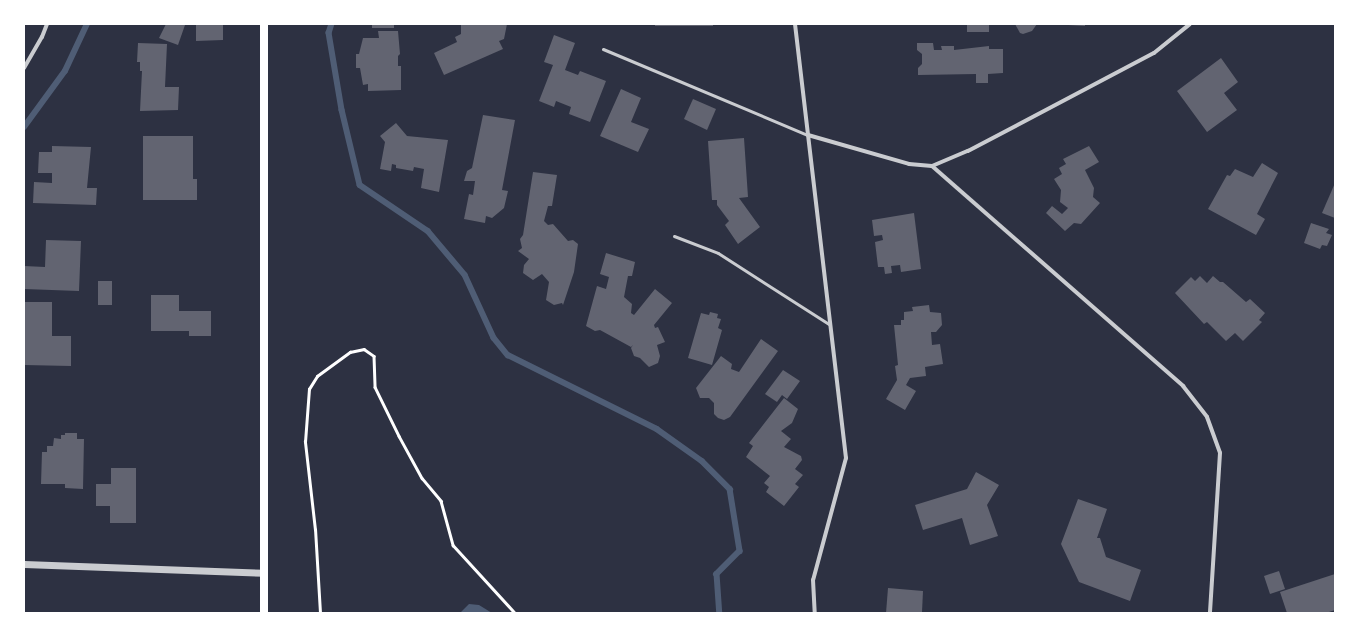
<!DOCTYPE html>
<style>
body{margin:0}
#map{position:relative;width:1359px;height:637px;overflow:hidden;background:#2d3142;font-family:"IBM Plex Sans",sans-serif}
div>[style]{position:absolute}
[style*='--x']{left:calc(var(--x)*1px);top:calc(var(--y)*1px);width:calc(var(--w)*1px);rotate:calc(var(--a)*1deg)}
.water>*{inset:0;background:#4f5d75}
.stream>*{height:5.5px;margin:-2.75px;padding:0 2.75px;transform-origin:2.75px;border-radius:2.75px;background:#4f5d75}
.building>*{inset:0;background:#626471}
.path>*{height:2.5px;margin:-1.25px;padding:0 1.25px;transform-origin:1.25px;border-radius:1.25px;background:#fff}
.service>*{height:3px;margin:-1.5px;padding:0 1.5px;transform-origin:1.5px;border-radius:1.5px;background:#caccd0}
.minor>*{height:4px;margin:-2px;padding:0 2px;transform-origin:2px;border-radius:2px;background:#caccd0}
.tertiary>*{height:7px;margin:-3.5px;padding:0 3.5px;transform-origin:3.5px;border-radius:3.5px;background:#caccd0}
.secondary>*{height:8px;margin:-4px;padding:0 4px;transform-origin:4px;border-radius:4px;background:#fff}
span{translate:-50% -50%;white-space:nowrap;text-align:center;line-height:1.15;-webkit-text-stroke:3px #fff;paint-order:stroke}
.frame{position:absolute;inset:0;border:25px solid #fff;pointer-events:none}
</style>
<div id="map">
<div class="water">
<i style="clip-path:polygon(469px 604px,479px 605px,492px 613px,460px 613px)"></i>
</div>
<div class="stream">
<i style="--x:332;--y:24;--w:9;--a:108"></i>
<i style="--x:329;--y:33;--w:78;--a:80.4"></i>
<i style="--x:342;--y:110;--w:77;--a:76.5"></i>
<i style="--x:360;--y:185;--w:82;--a:34.1"></i>
<i style="--x:428;--y:231;--w:57;--a:49.9"></i>
<i style="--x:465;--y:275;--w:69;--a:65.3"></i>
<i style="--x:494;--y:338;--w:22;--a:51"></i>
<i style="--x:508;--y:355;--w:166;--a:26.4"></i>
<i style="--x:657;--y:429;--w:55;--a:35.4"></i>
<i style="--x:702;--y:461;--w:40;--a:45"></i>
<i style="--x:730;--y:489;--w:63;--a:80.8"></i>
<i style="--x:740;--y:551;--w:33;--a:135"></i>
<i style="--x:717;--y:574;--w:39;--a:86"></i>
<i style="--x:24;--y:127;--w:69;--a:-53.8"></i>
<i style="--x:65;--y:71;--w:52;--a:-64.9"></i>
</div>
<div class="building">
<i style="clip-path:polygon(166px 24px,185px 25px,178px 45px,159px 38px)"></i>
<i style="clip-path:polygon(196px 24px,223px 24px,223px 40px,196px 41px)"></i>
<i style="clip-path:polygon(372px 24px,394px 24px,394px 28px,372px 28px)"></i>
<i style="clip-path:polygon(461px 24px,507px 24px,504px 39px,499px 41px,503px 49px,444px 75px,434px 53px,457px 42px,455px 37px,461px 34px)"></i>
<i style="clip-path:polygon(655px 24px,713px 24px,713px 26px,655px 26px)"></i>
<i style="clip-path:polygon(967px 24px,989px 24px,989px 32px,967px 32px)"></i>
<i style="clip-path:polygon(1015px 24px,1037px 24px,1032px 31px,1023px 34px,1020px 33px)"></i>
<i style="clip-path:polygon(1068px 24px,1085px 24px,1085px 26px,1068px 25px)"></i>
<i style="clip-path:polygon(378px 31px,398px 31px,400px 54px,398px 56px,398px 66px,401px 66px,401px 90px,368px 91px,368px 84px,363px 85px,360px 68px,356px 68px,356px 54px,359px 54px,363px 38px,379px 38px)"></i>
<i style="clip-path:polygon(554px 35px,575px 43px,565px 70px,578px 75px,580px 71px,606px 81px,590px 122px,569px 114px,571px 107px,556px 101px,554px 107px,539px 101px,553px 65px,544px 62px)"></i>
<i style="clip-path:polygon(138px 43px,167px 44px,165px 87px,179px 87px,178px 110px,140px 111px,142px 71px,140px 71px,140px 62px,137px 62px)"></i>
<i style="clip-path:polygon(917px 43px,933px 43px,934px 50px,942px 50px,941px 46px,954px 46px,954px 50px,989px 46px,989px 49px,1003px 49px,1003px 73px,988px 74px,988px 83px,976px 83px,976px 74px,918px 75px,918px 68px,922px 64px,922px 54px,917px 50px)"></i>
<i style="clip-path:polygon(1221px 58px,1238px 82px,1224px 93px,1237px 110px,1207px 132px,1177px 91px)"></i>
<i style="clip-path:polygon(621px 89px,641px 98px,631px 122px,649px 129px,638px 152px,600px 136px)"></i>
<i style="clip-path:polygon(693px 99px,716px 109px,707px 130px,684px 119px)"></i>
<i style="clip-path:polygon(483px 115px,515px 120px,502px 190px,508px 191px,504px 208px,492px 218px,486px 216px,485px 223px,464px 219px,469px 194px,473px 195px,475px 181px,464px 181px,467px 171px,472px 168px)"></i>
<i style="clip-path:polygon(396px 123px,407px 136px,448px 140px,439px 192px,421px 188px,424px 169px,414px 167px,413px 171px,396px 168px,396px 165px,392px 164px,391px 171px,380px 169px,385px 142px,380px 136px)"></i>
<i style="clip-path:polygon(143px 136px,193px 136px,193px 179px,197px 179px,197px 200px,143px 200px)"></i>
<i style="clip-path:polygon(744px 138px,748px 197px,739px 198px,760px 227px,738px 244px,725px 225px,729px 221px,717px 205px,717px 200px,712px 200px,708px 141px)"></i>
<i style="clip-path:polygon(52px 146px,91px 147px,87px 188px,97px 188px,96px 205px,33px 203px,34px 182px,52px 183px,52px 173px,38px 173px,39px 152px,52px 152px)"></i>
<i style="clip-path:polygon(1089px 146px,1099px 162px,1085px 170px,1094px 188px,1093px 197px,1100px 203px,1081px 224px,1074px 223px,1065px 231px,1046px 213px,1052px 206px,1062px 214px,1068px 208px,1060px 202px,1061px 190px,1054px 179px,1062px 174px,1059px 168px,1066px 164px,1063px 159px)"></i>
<i style="clip-path:polygon(1262px 163px,1278px 173px,1257px 214px,1265px 219px,1256px 235px,1208px 209px,1227px 175px,1230px 176px,1235px 169px,1253px 177px)"></i>
<i style="clip-path:polygon(533px 172px,557px 175px,552px 206px,548px 206px,544px 221px,548px 225px,553px 224px,568px 241px,573px 240px,578px 244px,574px 272px,563px 305px,562px 303px,554px 305px,546px 300px,549px 282px,542px 274px,533px 280px,523px 273px,524px 265px,529px 259px,518px 251px,522px 248px,520px 239px,523px 235px)"></i>
<i style="clip-path:polygon(1335px 183px,1335px 218px,1322px 213px)"></i>
<i style="clip-path:polygon(914px 213px,921px 269px,901px 272px,900px 265px,891px 266px,892px 273px,885px 274px,884px 267px,878px 267px,875px 242px,883px 240px,882px 235px,874px 236px,872px 220px)"></i>
<i style="clip-path:polygon(1311px 223px,1329px 229px,1326px 233px,1332px 235px,1327px 246px,1322px 245px,1320px 249px,1304px 243px)"></i>
<i style="clip-path:polygon(46px 240px,81px 241px,79px 291px,24px 289px,24px 266px,45px 267px)"></i>
<i style="clip-path:polygon(606px 253px,635px 262px,632px 276px,628px 276px,624px 297px,632px 304px,631px 313px,634px 315px,655px 289px,672px 303px,654px 325px,655px 328px,658px 327px,665px 342px,657px 345px,660px 356px,658px 363px,649px 367px,640px 358px,634px 356px,631px 348px,633px 345px,631px 347px,600px 330px,595px 331px,586px 326px,597px 286px,606px 289px,609px 277px,600px 274px)"></i>
<i style="clip-path:polygon(1200px 276px,1207px 283px,1213px 276px,1220px 282px,1223px 282px,1246px 302px,1250px 299px,1265px 313px,1259px 320px,1262px 322px,1243px 341px,1235px 333px,1226px 341px,1207px 322px,1204px 324px,1175px 293px,1191px 277px,1195px 281px)"></i>
<i style="clip-path:polygon(98px 281px,112px 281px,112px 305px,98px 305px)"></i>
<i style="clip-path:polygon(151px 295px,179px 295px,179px 311px,211px 311px,211px 336px,189px 336px,189px 331px,151px 331px)"></i>
<i style="clip-path:polygon(24px 302px,52px 302px,52px 336px,71px 336px,71px 366px,24px 365px)"></i>
<i style="clip-path:polygon(929px 305px,930px 312px,941px 313px,942px 325px,936px 332px,931px 332px,932px 345px,940px 344px,943px 364px,925px 367px,926px 376px,910px 378px,906px 385px,916px 391px,905px 410px,886px 399px,897px 380px,895px 366px,898px 365px,894px 325px,901px 325px,901px 320px,904px 320px,904px 312px,913px 311px,912px 307px)"></i>
<i style="clip-path:polygon(710px 312px,718px 314px,717px 318px,721px 319px,718px 328px,722px 330px,712px 365px,688px 358px,701px 313px,709px 315px)"></i>
<i style="clip-path:polygon(761px 339px,778px 351px,730px 417px,724px 420px,718px 418px,714px 414px,714px 403px,709px 398px,700px 398px,696px 388px,721px 356px,732px 364px,731px 369px,739px 372px)"></i>
<i style="clip-path:polygon(783px 370px,800px 381px,787px 399px,782px 395px,777px 402px,765px 394px)"></i>
<i style="clip-path:polygon(784px 398px,798px 409px,792px 423px,781px 431px,791px 439px,784px 447px,801px 456px,802px 460px,795px 469px,803px 475px,795px 484px,799px 487px,784px 506px,766px 492px,769px 487px,764px 483px,770px 476px,746px 457px,753px 446px,749px 443px)"></i>
<i style="clip-path:polygon(65px 433px,77px 433px,77px 439px,84px 439px,83px 489px,65px 488px,65px 484px,41px 484px,42px 452px,47px 452px,47px 446px,53px 446px,54px 438px,61px 439px,61px 435px,65px 435px)"></i>
<i style="clip-path:polygon(111px 468px,136px 468px,136px 523px,110px 523px,110px 506px,96px 506px,96px 484px,111px 484px)"></i>
<i style="clip-path:polygon(976px 472px,999px 485px,987px 505px,998px 536px,970px 545px,962px 518px,923px 530px,915px 505px,967px 489px)"></i>
<i style="clip-path:polygon(1078px 499px,1107px 509px,1097px 538px,1100px 538px,1106px 557px,1141px 570px,1130px 601px,1079px 582px,1061px 544px)"></i>
<i style="clip-path:polygon(1279px 571px,1285px 589px,1270px 594px,1264px 576px)"></i>
<i style="clip-path:polygon(1335px 574px,1335px 610px,1326px 613px,1287px 613px,1280px 592px)"></i>
<i style="clip-path:polygon(888px 588px,923px 591px,922px 612px,886px 613px)"></i>
</div>
<div class="path">
<i style="--x:320;--y:613;--w:83;--a:-93.4"></i>
<i style="--x:315;--y:530;--w:89;--a:-96.5"></i>
<i style="--x:305;--y:442;--w:53;--a:-85.7"></i>
<i style="--x:309;--y:389;--w:15;--a:-58"></i>
<i style="--x:317;--y:376;--w:41;--a:-36"></i>
<i style="--x:350;--y:352;--w:14;--a:-12"></i>
<i style="--x:364;--y:349;--w:12;--a:35"></i>
<i style="--x:374;--y:356;--w:31;--a:88"></i>
<i style="--x:375;--y:387;--w:55;--a:63.9"></i>
<i style="--x:399;--y:436;--w:48;--a:61.3"></i>
<i style="--x:422;--y:478;--w:30;--a:50"></i>
<i style="--x:441;--y:501;--w:46;--a:74.7"></i>
<i style="--x:453;--y:545;--w:92;--a:47.6"></i>
</div>
<div class="service">
<i style="--x:603;--y:49;--w:222;--a:22.8"></i>
<i style="--x:674;--y:236;--w:47;--a:21.1"></i>
<i style="--x:718;--y:253;--w:133;--a:32.7"></i>
</div>
<div class="minor">
<i style="--x:795;--y:24;--w:437;--a:83.3"></i>
<i style="--x:846;--y:458;--w:126;--a:105.1"></i>
<i style="--x:813;--y:580;--w:33;--a:87"></i>
<i style="--x:24;--y:68;--w:36;--a:-60"></i>
<i style="--x:42;--y:37;--w:14;--a:-69"></i>
<i style="--x:808;--y:135;--w:105;--a:16"></i>
<i style="--x:909;--y:164;--w:23;--a:5"></i>
<i style="--x:932;--y:166;--w:39;--a:-23"></i>
<i style="--x:968;--y:151;--w:210;--a:-27.8"></i>
<i style="--x:1154;--y:53;--w:46;--a:-38.9"></i>
<i style="--x:932;--y:166;--w:334;--a:41.2"></i>
<i style="--x:1183;--y:386;--w:39;--a:52"></i>
<i style="--x:1207;--y:417;--w:38;--a:70"></i>
<i style="--x:1220;--y:453;--w:160;--a:93.6"></i>
</div>
<div class="tertiary">
<i style="--x:24;--y:564;--w:240;--a:2.1"></i>
</div>
<div class="secondary">
<i style="--x:264;--y:24;--w:589;--a:90"></i>
</div>
<div class="frame"></div>
</div>
